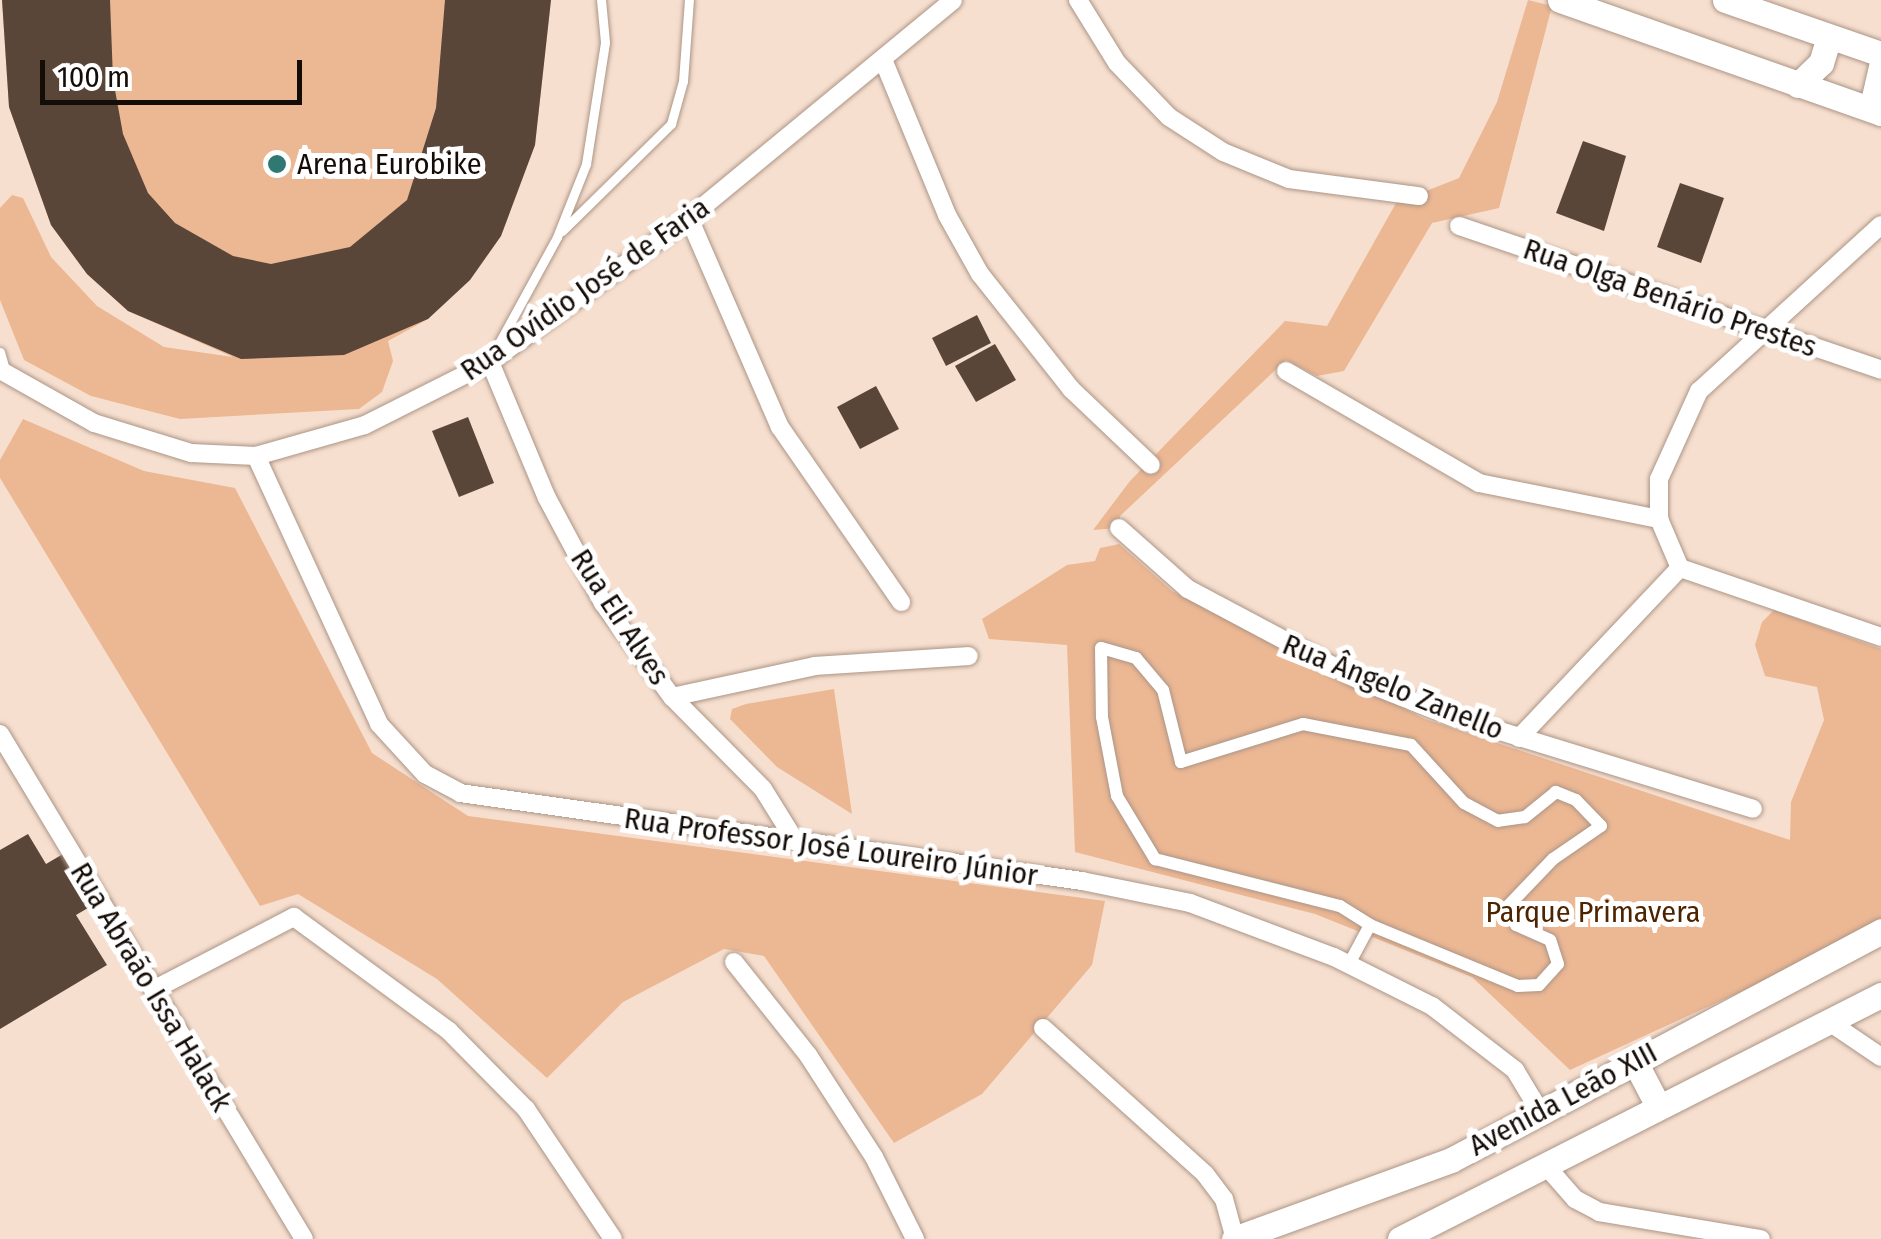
<!DOCTYPE html>
<meta charset="utf-8">
<style>
body{margin:0}
#map{position:relative;width:1881px;height:1239px;overflow:hidden;background:#f7dfcf;font-family:"Fira Sans Condensed",sans-serif}
div>[style]{position:absolute}
[style*='--x']{left:calc(var(--x)*1px);top:calc(var(--y)*1px);width:calc(var(--w)*1px);rotate:calc(var(--a)*1deg)}
.green>*{inset:0;background:#ecb793}
.building>*{inset:0;background:#5a4639}
.roads{filter:drop-shadow(0 0 2px #ab9586) drop-shadow(0 0 2px #ab9586)}
.service>*{height:9px;margin:-4.5px;padding:0 4.5px;transform-origin:4.5px;border-radius:4.5px;background:#fff}
.pedestrian>*{height:12px;margin:-6px;padding:0 6px;transform-origin:6px;border-radius:6px;background:#fff}
.minor>*{height:18px;margin:-9px;padding:0 9px;transform-origin:9px;border-radius:9px;background:#fff}
.secondary>*{height:25px;margin:-12.5px;padding:0 12.5px;transform-origin:12.5px;border-radius:12.5px;background:#fff}
.dots>*{width:28px;height:28px;translate:-50% -50%;box-sizing:border-box;border:5px solid #fff;border-radius:50%}
span{translate:-50% -50%;white-space:nowrap;text-align:center;line-height:1.15;-webkit-text-stroke:10px #fff;paint-order:stroke}
.poi-label{font-size:30px;color:#140c07}
.left{translate:0 -50%;text-align:left}
.street-label{font-size:30px;color:#140c07}
.park-label{font-size:30px;color:#4e2400}
.scale{position:absolute;left:40px;top:60px;width:262px;height:45px;box-sizing:border-box;border:5px solid #140c07;border-top:0;padding-left:12px;font-size:30px;line-height:35px;white-space:nowrap;color:#140c07;-webkit-text-stroke:8px #fff;paint-order:stroke}
</style>
<div id="map">
<div class="green">
<i style="clip-path:polygon(2px 0,551px 0,535px 145px,501px 236px,470px 280px,428px 319px,388px 341px,393px 361px,382px 392px,359px 409px,180px 419px,91px 396px,24px 360px,0 300px,0 208px,12px 195px,23px 198px,51px 257px,97px 306px,164px 347px,233px 357px,128px 311px,87px 274px,51px 225px,9px 107px)"></i>
<i style="clip-path:polygon(1528px 0,1552px 6px,1499px 208px,1432px 223px,1344px 371px,1317px 376px,1286px 360px,1120px 516px,1119px 528px,1093px 530px,1130px 481px,1285px 321px,1327px 326px,1396px 203px,1459px 178px,1497px 102px)"></i>
<i style="clip-path:polygon(23px 419px,144px 471px,235px 488px,372px 753px,468px 816px,1105px 901px,1092px 965px,982px 1094px,894px 1143px,764px 956px,724px 949px,623px 1002px,547px 1078px,437px 979px,298px 894px,260px 906px,0 478px,0 460px)"></i>
<i style="clip-path:polygon(1119px 544px,1172px 591px,1425px 719px,1790px 840px,1791px 802px,1824px 720px,1817px 687px,1765px 676px,1755px 645px,1762px 622px,1774px 610px,1881px 649px,1881px 919px,1786px 971px,1570px 1070px,1472px 977px,1315px 914px,1075px 852px,1067px 645px,989px 639px,982px 619px,1067px 565px,1095px 561px,1100px 548px)"></i>
<i style="clip-path:polygon(834px 689px,852px 814px,777px 767px,730px 719px,732px 709px,746px 704px)"></i>
</div>
<div class="building">
<i style="clip-path:polygon(2px 0,110px 0,113px 79px,123px 134px,148px 193px,175px 223px,233px 256px,271px 264px,350px 247px,407px 200px,436px 108px,445px 0,551px 0,535px 145px,501px 236px,470px 280px,428px 319px,344px 355px,241px 359px,128px 311px,87px 274px,51px 225px,9px 107px)"></i>
<i style="clip-path:polygon(1583px 141px,1626px 156px,1604px 231px,1556px 213px)"></i>
<i style="clip-path:polygon(1680px 183px,1724px 198px,1701px 263px,1657px 247px)"></i>
<i style="clip-path:polygon(977px 315px,991px 343px,946px 366px,932px 338px)"></i>
<i style="clip-path:polygon(995px 344px,1016px 380px,976px 402px,955px 366px)"></i>
<i style="clip-path:polygon(876px 386px,899px 429px,860px 449px,837px 407px)"></i>
<i style="clip-path:polygon(468px 417px,494px 483px,459px 497px,432px 431px)"></i>
<i style="clip-path:polygon(28px 834px,46px 864px,63px 854px,93px 905px,76px 915px,107px 965px,0 1029px,0 850px)"></i>
</div>
<div class="roads">
<div class="service">
<i style="--x:562;--y:231;--w:153;--a:-44.5"></i>
<i style="--x:671;--y:124;--w:45;--a:-74.4"></i>
<i style="--x:683;--y:81;--w:81;--a:-85.8"></i>
<i style="--x:0;--y:352;--w:22;--a:74"></i>
<i style="--x:493;--y:354;--w:133;--a:-61.3"></i>
<i style="--x:557;--y:237;--w:79;--a:-68.3"></i>
<i style="--x:586;--y:164;--w:123;--a:-81.1"></i>
<i style="--x:605;--y:42;--w:42;--a:-95.4"></i>
</div>
<div class="pedestrian">
<i style="--x:1349;--y:964;--w:44;--a:-61.7"></i>
<i style="--x:1370;--y:925;--w:160;--a:22.4"></i>
<i style="--x:1518;--y:986;--w:21;--a:-3"></i>
<i style="--x:1539;--y:985;--w:28;--a:-48"></i>
<i style="--x:1558;--y:964;--w:25;--a:-108"></i>
<i style="--x:1550;--y:940;--w:37;--a:-156"></i>
<i style="--x:1516;--y:925;--w:21;--a:-109"></i>
<i style="--x:1509;--y:905;--w:64;--a:-46.3"></i>
<i style="--x:1553;--y:859;--w:58;--a:-34.5"></i>
<i style="--x:1601;--y:826;--w:36;--a:-134"></i>
<i style="--x:1576;--y:800;--w:22;--a:-158"></i>
<i style="--x:1556;--y:792;--w:40;--a:141"></i>
<i style="--x:1525;--y:817;--w:27;--a:172"></i>
<i style="--x:1498;--y:821;--w:38;--a:-152"></i>
<i style="--x:1464;--y:803;--w:79;--a:-132.4"></i>
<i style="--x:1411;--y:745;--w:110;--a:-169"></i>
<i style="--x:1303;--y:724;--w:128;--a:162.7"></i>
<i style="--x:1181;--y:762;--w:74;--a:-104"></i>
<i style="--x:1163;--y:690;--w:42;--a:-130.2"></i>
<i style="--x:1136;--y:658;--w:36;--a:-164"></i>
<i style="--x:1101;--y:648;--w:69;--a:89.2"></i>
<i style="--x:1102;--y:717;--w:80;--a:79.2"></i>
<i style="--x:1117;--y:796;--w:74;--a:58.9"></i>
<i style="--x:1155;--y:859;--w:191;--a:14.3"></i>
<i style="--x:1340;--y:906;--w:36;--a:32"></i>
</div>
<div class="minor">
<i style="--x:1078;--y:0;--w:74;--a:58.2"></i>
<i style="--x:1117;--y:63;--w:75;--a:46.1"></i>
<i style="--x:1169;--y:117;--w:64;--a:32.9"></i>
<i style="--x:1223;--y:152;--w:71;--a:22.2"></i>
<i style="--x:1289;--y:179;--w:131;--a:7.5"></i>
<i style="--x:884;--y:62;--w:165;--a:67.6"></i>
<i style="--x:947;--y:215;--w:68;--a:60.8"></i>
<i style="--x:980;--y:274;--w:147;--a:51.6"></i>
<i style="--x:1071;--y:389;--w:110;--a:43.5"></i>
<i style="--x:689;--y:218;--w:228;--a:66.5"></i>
<i style="--x:780;--y:427;--w:213;--a:55.3"></i>
<i style="--x:1459;--y:226;--w:446;--a:18.8"></i>
<i style="--x:490;--y:362;--w:147;--a:67.3"></i>
<i style="--x:547;--y:498;--w:119;--a:61.9"></i>
<i style="--x:603;--y:603;--w:117;--a:53.7"></i>
<i style="--x:672;--y:697;--w:129;--a:45.3"></i>
<i style="--x:763;--y:789;--w:62;--a:58.1"></i>
<i style="--x:0;--y:370;--w:108;--a:29.4"></i>
<i style="--x:94;--y:423;--w:102;--a:17.2"></i>
<i style="--x:191;--y:453;--w:65;--a:2.6"></i>
<i style="--x:256;--y:456;--w:113;--a:-15.9"></i>
<i style="--x:365;--y:425;--w:140;--a:-26.7"></i>
<i style="--x:490;--y:362;--w:246;--a:-35.9"></i>
<i style="--x:689;--y:218;--w:342;--a:-39.5"></i>
<i style="--x:1286;--y:371;--w:223;--a:30.1"></i>
<i style="--x:1479;--y:483;--w:184;--a:11.3"></i>
<i style="--x:256;--y:456;--w:295;--a:65.3"></i>
<i style="--x:379;--y:724;--w:68;--a:47.4"></i>
<i style="--x:425;--y:774;--w:40;--a:28"></i>
<i style="--x:460;--y:793;--w:628;--a:8.05"></i>
<i style="--x:1082;--y:881;--w:110;--a:11.5"></i>
<i style="--x:1190;--y:903;--w:154;--a:20.6"></i>
<i style="--x:1334;--y:957;--w:110;--a:26.6"></i>
<i style="--x:1432;--y:1006;--w:105;--a:37.6"></i>
<i style="--x:1515;--y:1070;--w:47;--a:59"></i>
<i style="--x:1119;--y:528;--w:92;--a:41.5"></i>
<i style="--x:1188;--y:589;--w:196;--a:28"></i>
<i style="--x:1361;--y:681;--w:93;--a:21.3"></i>
<i style="--x:1448;--y:715;--w:319;--a:17.1"></i>
<i style="--x:1680;--y:568;--w:213;--a:18.9"></i>
<i style="--x:672;--y:697;--w:146;--a:-12.2"></i>
<i style="--x:815;--y:666;--w:154;--a:-3.7"></i>
<i style="--x:0;--y:734;--w:589;--a:58.95"></i>
<i style="--x:1519;--y:738;--w:234;--a:-46.6"></i>
<i style="--x:1680;--y:568;--w:53;--a:-113.2"></i>
<i style="--x:1659;--y:519;--w:40;--a:-90"></i>
<i style="--x:1659;--y:479;--w:97;--a:-65.6"></i>
<i style="--x:1699;--y:391;--w:246;--a:-42.4"></i>
<i style="--x:734;--y:962;--w:119;--a:51.5"></i>
<i style="--x:808;--y:1055;--w:121;--a:57.1"></i>
<i style="--x:874;--y:1157;--w:92;--a:63.4"></i>
<i style="--x:153;--y:990;--w:159;--a:-27.4"></i>
<i style="--x:294;--y:917;--w:192;--a:36.3"></i>
<i style="--x:449;--y:1031;--w:110;--a:45.4"></i>
<i style="--x:526;--y:1109;--w:156;--a:56.2"></i>
<i style="--x:1828;--y:1021;--w:64;--a:34.2"></i>
<i style="--x:1043;--y:1028;--w:218;--a:42"></i>
<i style="--x:1205;--y:1174;--w:31;--a:53"></i>
<i style="--x:1224;--y:1199;--w:41;--a:74.6"></i>
<i style="--x:1547;--y:1167;--w:43;--a:48.8"></i>
<i style="--x:1575;--y:1199;--w:27;--a:28"></i>
<i style="--x:1599;--y:1212;--w:164;--a:9.5"></i>
</div>
<div class="secondary">
<i style="--x:1560;--y:0;--w:340;--a:19.4"></i>
<i style="--x:1725;--y:0;--w:165;--a:19.1"></i>
<i style="--x:1798;--y:85;--w:32;--a:-44"></i>
<i style="--x:1821;--y:63;--w:27;--a:-73"></i>
<i style="--x:1881;--y:113;--w:17;--a:-114"></i>
<i style="--x:1874;--y:97;--w:31;--a:-77"></i>
<i style="--x:1634;--y:1060;--w:52;--a:62.4"></i>
<i style="--x:1234;--y:1239;--w:231;--a:-20"></i>
<i style="--x:1451;--y:1160;--w:487;--a:-28"></i>
<i style="--x:1400;--y:1239;--w:539;--a:-26.9"></i>
</div>
</div>
<div class="dots">
<i style="left:277px;top:164px;background:#307973"></i>
</div>
<div class="poi-label">
<span class="left" style="left:297px;top:164px">Arena Eurobike</span>
</div>
<div class="street-label">
<span style="left:585px;top:289px;rotate:-35deg">Rua Ovídio José de Faria</span>
<span style="left:1670px;top:298px;rotate:19deg">Rua Olga Benário Prestes</span>
<span style="left:620px;top:617px;rotate:57deg">Rua Eli Alves</span>
<span style="left:1393px;top:687px;rotate:22deg">Rua Ângelo Zanello</span>
<span style="left:831px;top:847px;rotate:8deg">Rua Professor José Loureiro Júnior</span>
<span style="left:151px;top:987px;rotate:59deg">Rua Abraão Issa Halack</span>
<span style="left:1563px;top:1099px;rotate:-28deg">Avenida Leão XIII</span>
</div>
<div class="park-label">
<span style="left:1593px;top:912px">Parque Primavera</span>
</div>
<div class="scale">100 m</div>
</div>
